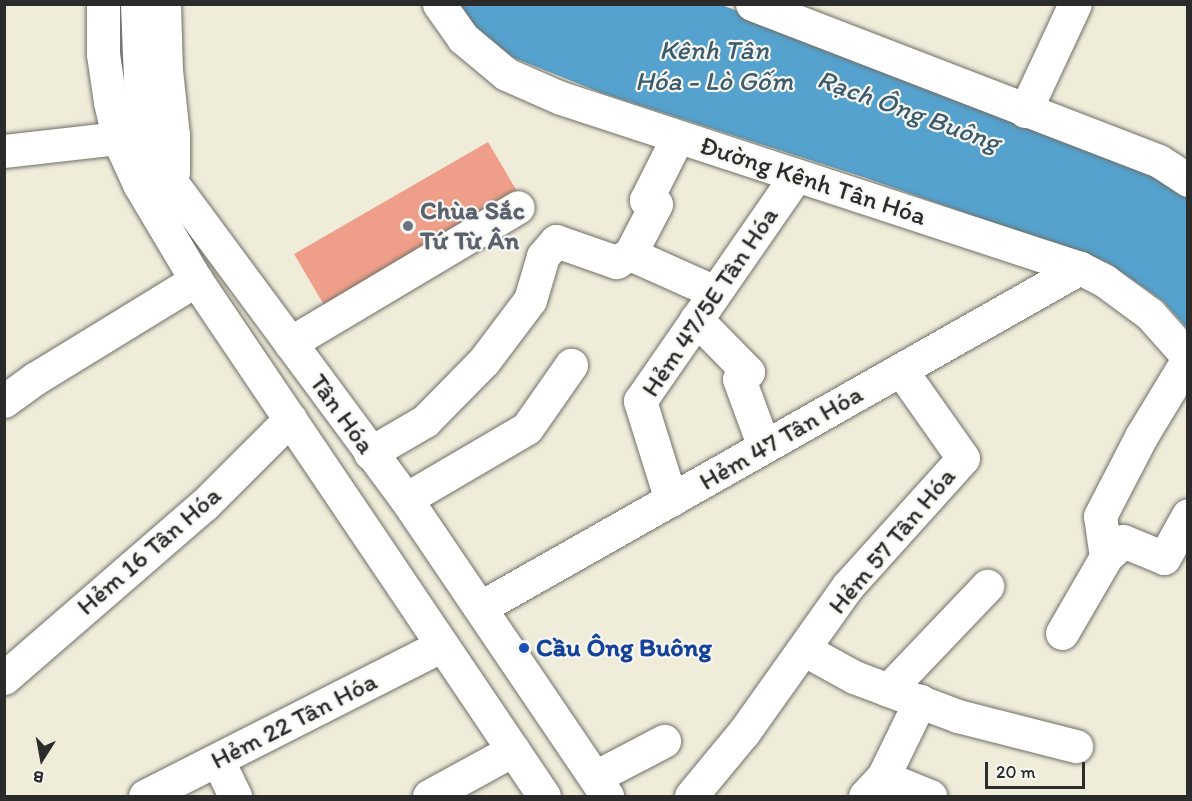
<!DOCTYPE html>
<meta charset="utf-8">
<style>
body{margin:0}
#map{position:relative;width:1192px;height:801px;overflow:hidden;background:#efecda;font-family:Itim,sans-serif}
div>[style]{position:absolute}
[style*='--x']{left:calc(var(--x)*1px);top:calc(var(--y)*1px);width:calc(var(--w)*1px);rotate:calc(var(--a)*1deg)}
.water>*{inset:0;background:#55a2ce}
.building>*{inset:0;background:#ef9f89}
.roads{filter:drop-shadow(0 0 2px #706f68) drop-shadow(0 0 2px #706f68)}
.minor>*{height:33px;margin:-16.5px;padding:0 16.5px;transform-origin:16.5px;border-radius:16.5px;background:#fff}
.major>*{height:33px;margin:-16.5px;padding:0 16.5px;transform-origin:16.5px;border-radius:16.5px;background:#fff}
.dots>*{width:16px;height:16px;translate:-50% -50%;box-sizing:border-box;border:3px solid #f6f6f2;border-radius:50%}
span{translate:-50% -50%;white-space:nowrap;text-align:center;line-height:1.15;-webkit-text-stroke:4.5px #f6f6f2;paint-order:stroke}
.street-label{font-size:26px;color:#2b2b2b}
.worship-label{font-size:26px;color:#5b616d;font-weight:700}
.left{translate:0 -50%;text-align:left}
.transit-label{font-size:26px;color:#164399;font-weight:700}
.water-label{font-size:27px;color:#3c5b6c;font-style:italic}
.frame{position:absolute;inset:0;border:6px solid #2b2b2b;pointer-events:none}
.north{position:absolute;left:12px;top:729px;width:60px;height:60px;-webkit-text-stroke:4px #f6f6f2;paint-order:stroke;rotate:191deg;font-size:16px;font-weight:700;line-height:24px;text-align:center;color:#2b2b2b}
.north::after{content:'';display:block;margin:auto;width:21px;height:27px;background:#2b2b2b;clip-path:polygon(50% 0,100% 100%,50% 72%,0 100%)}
.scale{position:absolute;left:985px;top:762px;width:100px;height:27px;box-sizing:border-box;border:3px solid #2b2b2b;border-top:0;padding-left:8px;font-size:18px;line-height:21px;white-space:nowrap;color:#2b2b2b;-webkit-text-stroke:4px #f6f6f2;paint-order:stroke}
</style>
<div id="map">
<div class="water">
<i style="clip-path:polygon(460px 5px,722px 5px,1126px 161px,1187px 196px,1187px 328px,1163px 301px,1110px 264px,866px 178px,602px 93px,507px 55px,476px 28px)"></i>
</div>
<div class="building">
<i style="clip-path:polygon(488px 142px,521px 198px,327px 310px,294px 254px)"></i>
</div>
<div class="roads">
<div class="minor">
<i style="--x:439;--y:4;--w:42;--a:54.8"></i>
<i style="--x:463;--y:38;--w:56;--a:39.9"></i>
<i style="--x:506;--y:74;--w:60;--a:23.6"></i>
<i style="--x:561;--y:98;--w:546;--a:18.14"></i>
<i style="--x:1080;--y:268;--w:28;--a:27"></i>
<i style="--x:1105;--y:281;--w:56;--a:36.3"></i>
<i style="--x:1150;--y:314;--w:57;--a:48.5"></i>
<i style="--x:752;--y:4;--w:436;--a:21.1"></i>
<i style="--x:1159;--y:161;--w:35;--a:33"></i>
<i style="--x:4;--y:151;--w:115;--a:-6.5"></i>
<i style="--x:630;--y:254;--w:93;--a:24.1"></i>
<i style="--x:696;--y:319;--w:74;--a:45.5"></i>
<i style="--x:748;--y:372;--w:11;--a:142"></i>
<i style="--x:739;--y:379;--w:72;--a:69.8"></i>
<i style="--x:290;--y:343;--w:265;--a:-30.8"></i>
<i style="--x:4;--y:401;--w:39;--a:-36"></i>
<i style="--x:36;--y:378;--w:188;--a:-31.5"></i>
<i style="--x:370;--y:453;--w:64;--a:-30.2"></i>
<i style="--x:425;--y:421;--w:84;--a:-45.5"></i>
<i style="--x:484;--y:361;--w:76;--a:-53"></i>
<i style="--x:530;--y:300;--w:46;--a:-73.5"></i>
<i style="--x:543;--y:256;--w:20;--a:-49"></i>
<i style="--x:556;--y:241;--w:64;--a:19.3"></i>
<i style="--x:616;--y:262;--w:16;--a:-30"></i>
<i style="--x:630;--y:254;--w:56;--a:-62.5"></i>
<i style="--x:656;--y:204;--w:11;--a:-158"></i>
<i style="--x:646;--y:200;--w:69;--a:-63.4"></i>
<i style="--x:406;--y:499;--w:140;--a:-30.4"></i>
<i style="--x:527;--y:428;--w:77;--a:-55.1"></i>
<i style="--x:671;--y:500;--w:104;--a:-107.4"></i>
<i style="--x:640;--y:401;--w:274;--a:-55.3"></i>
<i style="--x:1106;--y:557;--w:23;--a:-43"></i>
<i style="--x:1123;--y:541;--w:44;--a:22.5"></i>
<i style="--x:1164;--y:558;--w:49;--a:-60.8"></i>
<i style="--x:481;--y:607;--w:688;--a:-29.51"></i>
<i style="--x:1062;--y:633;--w:88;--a:-59.9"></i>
<i style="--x:1106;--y:557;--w:41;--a:-98.3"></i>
<i style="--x:1100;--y:516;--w:91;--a:-62.6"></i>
<i style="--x:1142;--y:435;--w:89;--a:-58.8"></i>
<i style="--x:805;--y:650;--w:56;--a:28.9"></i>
<i style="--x:854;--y:677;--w:111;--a:20.6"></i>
<i style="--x:958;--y:716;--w:122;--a:14.3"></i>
<i style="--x:4;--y:678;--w:264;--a:-40.9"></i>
<i style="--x:204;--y:505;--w:122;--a:-45"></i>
<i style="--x:888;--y:690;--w:144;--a:-46.4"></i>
<i style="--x:218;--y:761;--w:39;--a:64"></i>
<i style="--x:595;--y:777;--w:78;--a:-27.6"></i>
<i style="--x:883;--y:777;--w:51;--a:22"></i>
<i style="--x:145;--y:796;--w:333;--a:-26.9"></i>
<i style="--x:429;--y:796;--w:96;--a:-28.7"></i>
<i style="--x:691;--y:796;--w:83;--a:-50.4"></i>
<i style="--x:744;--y:732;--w:178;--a:-54.6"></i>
<i style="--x:847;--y:587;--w:173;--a:-48"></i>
<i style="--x:963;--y:458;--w:108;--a:-125.2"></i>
<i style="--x:865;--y:796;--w:26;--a:-47"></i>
<i style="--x:883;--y:777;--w:85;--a:-64"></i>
</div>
<div class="major">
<i style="--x:103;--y:4;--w:50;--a:90"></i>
<i style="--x:103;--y:54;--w:49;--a:81.7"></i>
<i style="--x:110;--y:102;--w:37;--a:77"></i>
<i style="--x:118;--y:138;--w:51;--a:65.5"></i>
<i style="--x:139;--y:184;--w:112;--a:59.3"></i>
<i style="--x:196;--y:280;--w:622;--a:56"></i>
<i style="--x:137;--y:4;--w:76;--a:87.7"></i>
<i style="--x:140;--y:80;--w:46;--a:82.6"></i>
<i style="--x:146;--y:126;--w:63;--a:65.5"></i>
<i style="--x:172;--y:183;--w:393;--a:53.5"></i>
<i style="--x:406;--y:499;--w:359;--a:55.9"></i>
<i style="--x:164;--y:4;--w:66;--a:88.3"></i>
<i style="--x:166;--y:70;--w:65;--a:83.9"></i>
<i style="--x:173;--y:135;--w:37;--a:90"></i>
<i style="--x:1025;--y:111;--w:118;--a:-65"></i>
</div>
</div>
<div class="dots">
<i style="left:408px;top:226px;background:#6b7280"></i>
<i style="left:524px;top:648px;background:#1a4fb4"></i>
</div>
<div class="street-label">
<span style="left:813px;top:181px;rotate:18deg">Đường Kênh Tân Hóa</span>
<span style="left:710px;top:302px;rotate:-56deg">Hẻm 47/5E Tân Hóa</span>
<span style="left:342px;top:414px;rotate:54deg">Tân Hóa</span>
<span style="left:781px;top:438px;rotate:-30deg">Hẻm 47 Tân Hóa</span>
<span style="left:892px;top:541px;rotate:-50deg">Hẻm 57 Tân Hóa</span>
<span style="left:149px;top:551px;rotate:-41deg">Hẻm 16 Tân Hóa</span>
<span style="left:294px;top:721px;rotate:-27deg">Hẻm 22 Tân Hóa</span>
</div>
<div class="worship-label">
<span class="left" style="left:420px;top:226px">Chùa Sắc<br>Tứ Từ Ân</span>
</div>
<div class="transit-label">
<span class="left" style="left:536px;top:648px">Cầu Ông Buông</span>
</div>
<div class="water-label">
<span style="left:714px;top:65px">Kênh Tân<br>Hóa - Lò Gốm</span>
<span style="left:909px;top:110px;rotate:20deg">Rạch Ông Buông</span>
</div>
<div class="frame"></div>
<div class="north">B</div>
<div class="scale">20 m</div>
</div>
